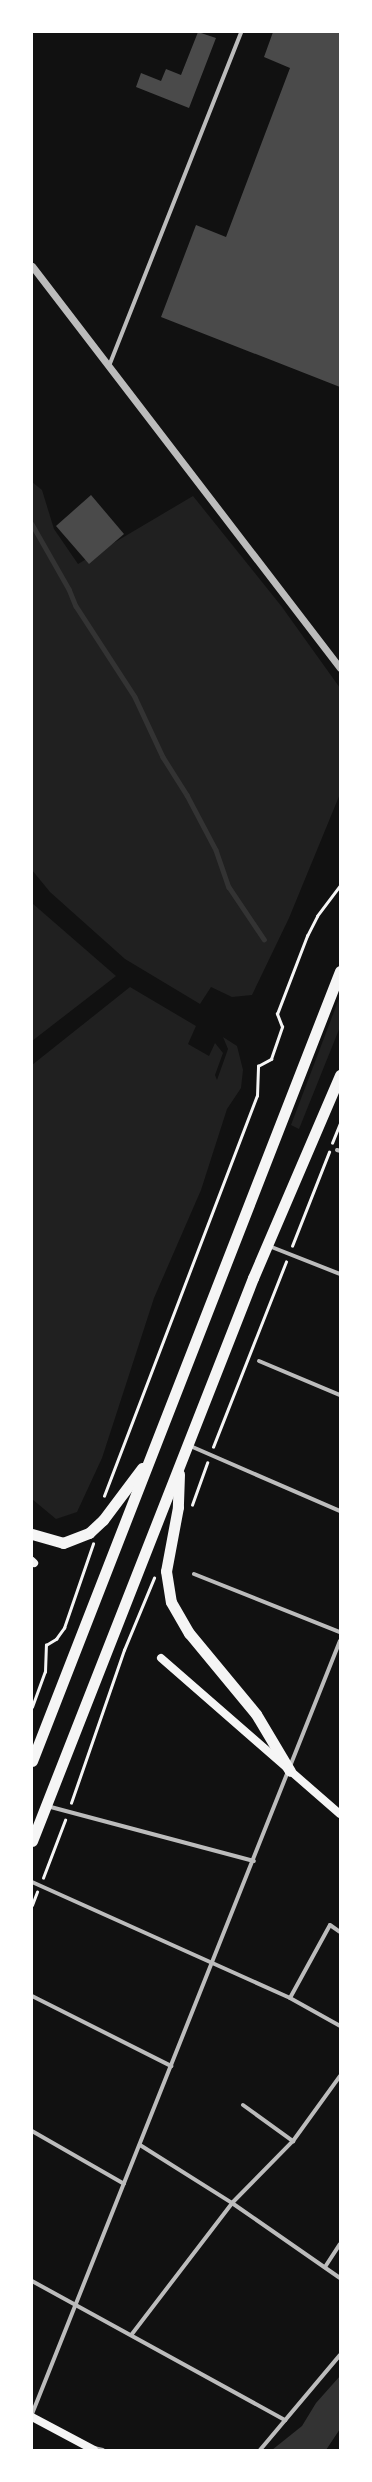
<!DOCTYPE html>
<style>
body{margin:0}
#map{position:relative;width:372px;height:2482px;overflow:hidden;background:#111;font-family:Cabin,sans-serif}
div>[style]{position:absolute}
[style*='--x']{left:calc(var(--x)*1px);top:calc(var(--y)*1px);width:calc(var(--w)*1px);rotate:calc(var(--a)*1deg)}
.green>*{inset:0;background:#202020}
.water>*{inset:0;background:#333}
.stream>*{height:4.5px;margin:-2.25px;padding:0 2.25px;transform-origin:2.25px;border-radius:2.25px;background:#333}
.building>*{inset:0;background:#4a4a4a}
.path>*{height:2.5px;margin:-1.25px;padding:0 1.25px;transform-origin:1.25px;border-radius:1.25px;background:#f5f5f5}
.minor>*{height:4px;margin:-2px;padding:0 2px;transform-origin:2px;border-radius:2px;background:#bcbcbc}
.tertiary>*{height:7px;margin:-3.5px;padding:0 3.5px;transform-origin:3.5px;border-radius:3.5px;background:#bcbcbc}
.secondary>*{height:8px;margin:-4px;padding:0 4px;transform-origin:4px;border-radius:4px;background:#f5f5f5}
.trunk>*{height:11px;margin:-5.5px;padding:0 5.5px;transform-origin:5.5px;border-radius:5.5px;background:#f5f5f5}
span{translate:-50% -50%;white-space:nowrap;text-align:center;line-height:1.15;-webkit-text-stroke:4px #fff;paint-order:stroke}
.frame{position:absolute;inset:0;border:33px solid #fff;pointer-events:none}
</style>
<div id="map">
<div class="green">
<i style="clip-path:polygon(32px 482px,42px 490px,54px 529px,78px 564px,193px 496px,282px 607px,340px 688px,340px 794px,289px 918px,252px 995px,232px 997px,211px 987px,200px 1004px,125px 959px,50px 892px,32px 870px)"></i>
<i style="clip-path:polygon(32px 903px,116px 976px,32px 1041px)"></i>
<i style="clip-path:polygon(130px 987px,196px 1026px,188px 1044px,209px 1056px,215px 1043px,223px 1053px,215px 1075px,217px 1080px,228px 1049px,223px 1037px,237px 1046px,243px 1070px,241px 1088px,227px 1109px,201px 1190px,154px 1298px,102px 1458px,77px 1512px,56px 1519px,32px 1499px,32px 1065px)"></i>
<i style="clip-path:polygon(340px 996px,340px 1027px,299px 1129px,291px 1125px)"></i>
</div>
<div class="water">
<i style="clip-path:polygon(340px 2376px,340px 2429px,326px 2450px,272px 2450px,302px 2426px,316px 2403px)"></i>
</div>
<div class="stream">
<i style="--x:32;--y:524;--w:75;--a:60.4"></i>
<i style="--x:69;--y:589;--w:18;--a:68"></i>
<i style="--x:76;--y:606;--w:108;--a:57"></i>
<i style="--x:135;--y:697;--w:66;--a:65"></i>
<i style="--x:163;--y:757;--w:45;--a:57.7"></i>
<i style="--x:187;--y:795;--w:62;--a:62.2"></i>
<i style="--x:216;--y:850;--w:39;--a:71"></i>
<i style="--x:229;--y:887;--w:63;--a:56.1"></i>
</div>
<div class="building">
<i style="clip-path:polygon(198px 32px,216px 38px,189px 108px,136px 87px,141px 73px,161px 81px,166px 69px,181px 75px)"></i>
<i style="clip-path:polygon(273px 32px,340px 32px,340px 387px,161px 317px,196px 225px,226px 237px,290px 68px,264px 57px)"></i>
<i style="clip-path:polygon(91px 495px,124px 534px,89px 564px,56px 526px)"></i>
</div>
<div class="path">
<i style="--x:332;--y:1143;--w:22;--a:-68"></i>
<i style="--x:292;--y:1246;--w:101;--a:-68.5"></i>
<i style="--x:213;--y:1447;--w:199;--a:-68.5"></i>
<i style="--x:104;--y:1496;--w:428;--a:-69.1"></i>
<i style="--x:257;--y:1096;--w:30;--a:-88"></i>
<i style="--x:258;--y:1066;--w:15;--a:-28"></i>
<i style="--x:271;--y:1059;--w:34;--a:-71"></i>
<i style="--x:282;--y:1027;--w:14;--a:-111"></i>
<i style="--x:277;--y:1014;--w:84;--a:-69"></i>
<i style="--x:307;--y:936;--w:22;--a:-63"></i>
<i style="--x:317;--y:916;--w:39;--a:-53"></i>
<i style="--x:192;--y:1505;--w:45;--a:-70.3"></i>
<i style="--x:32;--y:1707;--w:37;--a:-70"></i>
<i style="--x:45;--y:1672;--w:27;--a:-88"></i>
<i style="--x:46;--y:1645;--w:12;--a:-31"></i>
<i style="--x:56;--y:1639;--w:14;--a:-54"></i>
<i style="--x:64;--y:1628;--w:89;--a:-71"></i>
<i style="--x:71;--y:1803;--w:162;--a:-70.9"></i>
<i style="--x:124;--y:1650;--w:78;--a:-67.4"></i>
<i style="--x:43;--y:1878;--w:62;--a:-69.2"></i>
<i style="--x:32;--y:1905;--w:14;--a:-69"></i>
</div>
<div class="minor">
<i style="--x:109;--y:366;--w:359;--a:-68.4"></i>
<i style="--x:337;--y:1150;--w:3;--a:18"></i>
<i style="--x:269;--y:1246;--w:76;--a:21.5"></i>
<i style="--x:259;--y:1361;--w:88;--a:22.8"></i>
<i style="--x:188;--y:1445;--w:166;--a:23.5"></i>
<i style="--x:194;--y:1574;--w:157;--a:21.7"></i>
<i style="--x:47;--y:1806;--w:214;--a:14.9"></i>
<i style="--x:32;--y:1882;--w:283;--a:24.2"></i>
<i style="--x:290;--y:1998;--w:57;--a:29.2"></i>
<i style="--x:32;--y:1996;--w:156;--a:26.7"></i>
<i style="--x:290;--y:1998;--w:83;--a:-61.3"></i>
<i style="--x:330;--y:1925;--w:12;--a:35"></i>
<i style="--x:243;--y:2105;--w:62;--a:35.8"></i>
<i style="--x:32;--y:2131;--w:106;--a:29.9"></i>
<i style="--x:140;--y:2145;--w:109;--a:32.2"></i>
<i style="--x:232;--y:2203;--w:131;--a:34.8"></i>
<i style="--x:325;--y:2267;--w:27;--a:-57"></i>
<i style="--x:32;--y:2281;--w:289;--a:28.8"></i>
<i style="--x:132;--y:2334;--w:165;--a:-52.6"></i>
<i style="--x:232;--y:2203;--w:87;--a:-45.5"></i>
<i style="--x:293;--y:2141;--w:80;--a:-54.1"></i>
<i style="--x:32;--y:2414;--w:832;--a:-68.28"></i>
<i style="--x:94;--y:2448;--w:9;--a:13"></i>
<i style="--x:260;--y:2450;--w:124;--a:-49.9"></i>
</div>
<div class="tertiary">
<i style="--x:32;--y:266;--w:506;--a:52.54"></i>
</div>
<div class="secondary">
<i style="--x:32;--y:1561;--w:3;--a:45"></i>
<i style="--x:161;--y:1658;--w:237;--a:41.1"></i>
<i style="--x:32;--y:2417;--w:70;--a:28"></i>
</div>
<div class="trunk">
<i style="--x:179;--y:1474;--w:33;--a:92"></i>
<i style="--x:178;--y:1507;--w:65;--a:100.6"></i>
<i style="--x:166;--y:1571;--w:31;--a:81"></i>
<i style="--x:171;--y:1602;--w:36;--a:60"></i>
<i style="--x:189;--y:1633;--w:105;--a:50.4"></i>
<i style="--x:256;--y:1714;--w:66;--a:59.2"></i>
<i style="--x:32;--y:1534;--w:32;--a:16"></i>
<i style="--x:63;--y:1543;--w:28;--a:-21"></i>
<i style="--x:89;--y:1533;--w:19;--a:-43"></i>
<i style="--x:103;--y:1520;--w:65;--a:-53.1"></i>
<i style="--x:32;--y:1761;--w:848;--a:-68.7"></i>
<i style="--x:32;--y:1841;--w:605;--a:-68.57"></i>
<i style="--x:253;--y:1278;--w:221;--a:-66.8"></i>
</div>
<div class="frame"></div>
</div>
